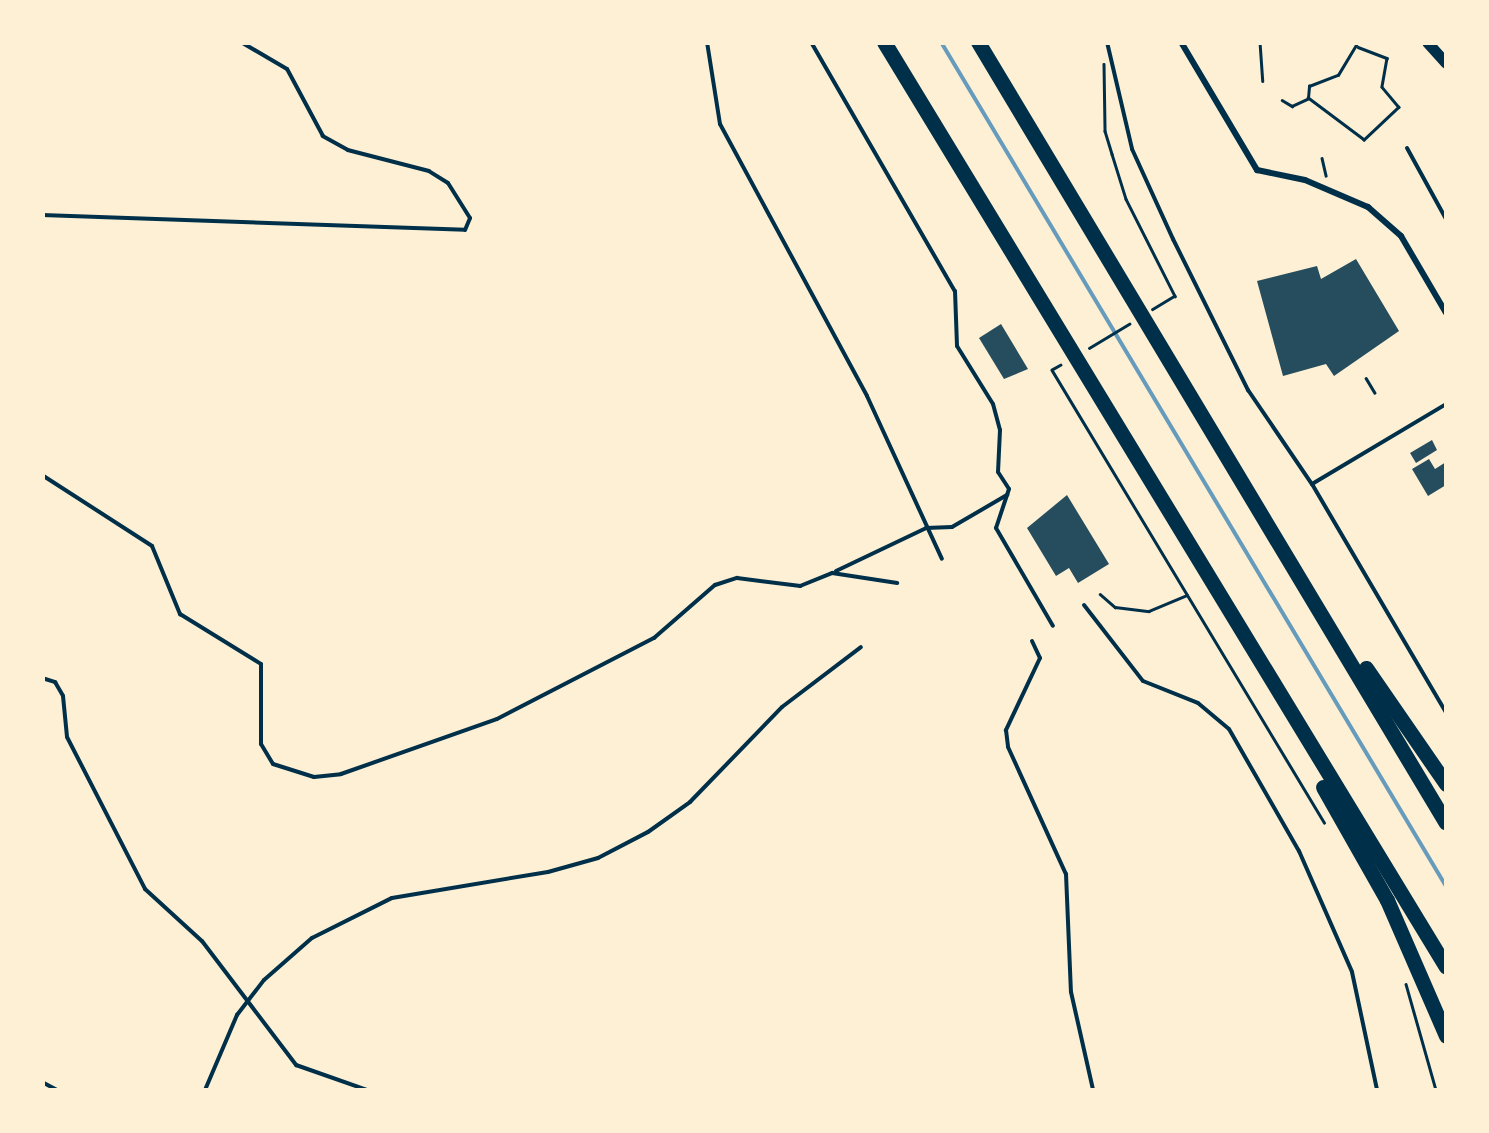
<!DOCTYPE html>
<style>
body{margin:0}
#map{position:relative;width:1489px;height:1133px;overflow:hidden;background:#fdf0d5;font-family:"Roboto Serif",serif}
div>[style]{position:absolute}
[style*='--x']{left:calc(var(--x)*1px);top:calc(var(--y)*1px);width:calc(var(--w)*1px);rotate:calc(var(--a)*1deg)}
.stream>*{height:4px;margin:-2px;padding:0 2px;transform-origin:2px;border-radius:2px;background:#669bbc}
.building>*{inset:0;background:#264d5e}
.path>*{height:2.5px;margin:-1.25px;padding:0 1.25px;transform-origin:1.25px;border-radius:1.25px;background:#003049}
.service>*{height:4px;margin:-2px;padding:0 2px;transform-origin:2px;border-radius:2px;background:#003049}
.pedestrian>*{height:6px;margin:-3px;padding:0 3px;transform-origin:3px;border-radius:3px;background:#003049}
.secondary>*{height:11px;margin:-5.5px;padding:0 5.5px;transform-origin:5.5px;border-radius:5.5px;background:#003049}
.motorway>*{height:15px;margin:-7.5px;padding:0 7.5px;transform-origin:7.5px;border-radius:7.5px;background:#003049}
span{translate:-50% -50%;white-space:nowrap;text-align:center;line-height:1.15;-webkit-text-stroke:10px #fdf0d5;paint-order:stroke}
.frame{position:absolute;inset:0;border:45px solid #fdf0d5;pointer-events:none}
</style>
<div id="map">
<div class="stream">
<i style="--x:941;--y:42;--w:984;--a:59.11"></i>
</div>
<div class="building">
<i style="clip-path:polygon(1356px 259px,1399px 331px,1334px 376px,1326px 364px,1283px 376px,1257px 281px,1317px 266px,1321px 279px)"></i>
<i style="clip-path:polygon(1001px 324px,1028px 369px,1004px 379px,979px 338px)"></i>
<i style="clip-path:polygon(1432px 440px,1437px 450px,1416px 463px,1410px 453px)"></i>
<i style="clip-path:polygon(1429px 459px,1435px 469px,1446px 462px,1446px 485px,1428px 496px,1412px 469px)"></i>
<i style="clip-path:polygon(1067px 495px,1109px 564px,1078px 583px,1069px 568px,1056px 576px,1027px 528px)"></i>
</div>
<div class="path">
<i style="--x:1260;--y:42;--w:39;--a:86"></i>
<i style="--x:1358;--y:47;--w:31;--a:21"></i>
<i style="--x:1387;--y:58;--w:29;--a:100"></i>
<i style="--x:1382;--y:87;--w:26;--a:50"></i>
<i style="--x:1399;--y:107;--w:48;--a:136.7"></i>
<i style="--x:1364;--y:140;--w:70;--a:-143.1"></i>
<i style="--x:1308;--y:98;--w:12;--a:-85"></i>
<i style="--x:1309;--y:86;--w:31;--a:-21"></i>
<i style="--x:1338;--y:75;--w:39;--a:-59"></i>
<i style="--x:1104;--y:64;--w:67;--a:89.1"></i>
<i style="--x:1105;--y:131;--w:24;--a:73"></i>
<i style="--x:1112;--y:154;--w:47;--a:72.7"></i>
<i style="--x:1126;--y:199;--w:109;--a:63.2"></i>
<i style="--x:1175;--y:296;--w:26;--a:149"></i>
<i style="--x:1282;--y:100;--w:12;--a:31"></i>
<i style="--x:1292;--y:106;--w:17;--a:-25"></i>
<i style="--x:1322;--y:158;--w:18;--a:77"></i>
<i style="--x:1089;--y:348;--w:47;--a:-31"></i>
<i style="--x:1061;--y:365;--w:10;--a:151"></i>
<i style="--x:1052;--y:370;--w:528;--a:58.96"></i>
<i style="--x:1366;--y:378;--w:17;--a:59"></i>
<i style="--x:1100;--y:594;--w:20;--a:41"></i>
<i style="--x:1115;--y:607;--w:34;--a:7"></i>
<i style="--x:1149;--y:611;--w:41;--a:-22.8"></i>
<i style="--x:1406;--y:984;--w:110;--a:74.2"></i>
</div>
<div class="service">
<i style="--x:707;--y:42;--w:83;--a:81"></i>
<i style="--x:720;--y:124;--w:309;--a:61.6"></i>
<i style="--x:867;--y:396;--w:179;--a:65.3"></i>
<i style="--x:811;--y:42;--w:288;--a:60"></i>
<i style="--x:955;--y:291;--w:55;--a:87.9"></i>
<i style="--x:957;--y:346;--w:68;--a:58.2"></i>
<i style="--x:993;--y:404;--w:27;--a:75"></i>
<i style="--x:1000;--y:430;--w:42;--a:92.7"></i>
<i style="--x:998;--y:472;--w:20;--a:57"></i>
<i style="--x:1009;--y:489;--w:41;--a:108.4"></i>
<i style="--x:996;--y:528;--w:113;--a:59.8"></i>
<i style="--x:1107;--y:42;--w:110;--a:76.8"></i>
<i style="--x:1132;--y:149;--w:99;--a:65.5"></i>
<i style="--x:1173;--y:239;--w:169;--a:63.6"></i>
<i style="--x:1248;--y:390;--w:114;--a:55.8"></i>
<i style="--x:1312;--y:484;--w:156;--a:-30.8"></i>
<i style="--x:1407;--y:148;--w:81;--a:61.2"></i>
<i style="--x:42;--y:215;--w:423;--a:2"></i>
<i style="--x:465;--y:230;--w:13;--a:-67"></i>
<i style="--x:470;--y:218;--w:41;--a:-122.2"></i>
<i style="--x:448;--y:183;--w:22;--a:-148"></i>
<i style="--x:429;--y:171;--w:84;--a:-165.5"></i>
<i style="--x:348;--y:150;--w:29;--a:-151"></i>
<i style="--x:323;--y:136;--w:76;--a:-118.2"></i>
<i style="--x:287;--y:69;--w:53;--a:-149.6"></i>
<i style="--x:42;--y:475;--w:131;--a:32.8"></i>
<i style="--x:152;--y:546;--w:74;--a:67.6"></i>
<i style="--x:180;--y:614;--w:95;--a:31.7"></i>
<i style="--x:261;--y:664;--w:80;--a:90"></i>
<i style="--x:261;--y:744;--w:23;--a:59"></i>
<i style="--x:273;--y:764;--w:43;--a:17.6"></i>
<i style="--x:314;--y:777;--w:27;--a:-6"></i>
<i style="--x:341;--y:774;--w:165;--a:-19.4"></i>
<i style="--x:497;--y:719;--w:177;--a:-27.3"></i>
<i style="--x:654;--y:638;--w:81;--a:-41"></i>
<i style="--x:715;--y:585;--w:23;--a:-18"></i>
<i style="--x:737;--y:578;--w:64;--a:7.2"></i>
<i style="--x:800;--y:586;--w:35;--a:-22"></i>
<i style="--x:832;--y:573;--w:66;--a:8.7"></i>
<i style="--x:1312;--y:484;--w:264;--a:59.6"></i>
<i style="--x:836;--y:571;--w:100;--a:-25.5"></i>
<i style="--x:926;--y:528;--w:26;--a:-2"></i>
<i style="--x:952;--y:527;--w:64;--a:-30.2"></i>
<i style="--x:1084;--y:605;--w:96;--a:52.2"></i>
<i style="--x:1143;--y:681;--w:59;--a:21.8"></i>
<i style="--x:1198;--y:703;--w:40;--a:40"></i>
<i style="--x:1229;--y:729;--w:141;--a:60.2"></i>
<i style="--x:1299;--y:851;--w:132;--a:66.3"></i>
<i style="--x:1352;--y:972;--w:121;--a:78"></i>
<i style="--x:1032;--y:641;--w:19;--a:65"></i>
<i style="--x:1040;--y:658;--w:80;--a:115.3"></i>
<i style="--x:1006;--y:730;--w:17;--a:83"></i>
<i style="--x:1008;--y:747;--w:140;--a:65.5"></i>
<i style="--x:1066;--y:874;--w:118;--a:87.6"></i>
<i style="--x:1071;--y:992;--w:100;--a:77.3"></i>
<i style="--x:42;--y:678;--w:14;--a:17"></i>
<i style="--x:55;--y:682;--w:16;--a:60"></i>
<i style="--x:63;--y:696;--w:41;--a:84.4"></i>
<i style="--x:67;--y:737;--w:171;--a:62.8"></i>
<i style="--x:145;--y:889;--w:77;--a:42.4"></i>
<i style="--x:202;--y:941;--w:156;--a:52.8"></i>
<i style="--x:296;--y:1065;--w:75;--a:19.4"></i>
<i style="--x:42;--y:1082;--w:17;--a:28"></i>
<i style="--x:205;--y:1090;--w:82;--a:-66.9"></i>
<i style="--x:237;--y:1015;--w:44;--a:-52.4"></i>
<i style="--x:264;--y:980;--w:64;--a:-41.2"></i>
<i style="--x:312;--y:938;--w:89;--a:-26.6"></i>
<i style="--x:392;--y:898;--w:158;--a:-9.5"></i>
<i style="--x:548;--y:872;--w:52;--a:-15.6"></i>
<i style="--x:598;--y:858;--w:56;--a:-27.5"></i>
<i style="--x:648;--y:832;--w:52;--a:-35.5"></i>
<i style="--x:690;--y:802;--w:132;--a:-45.9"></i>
<i style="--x:782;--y:707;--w:99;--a:-37.2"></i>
</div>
<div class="pedestrian">
<i style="--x:1181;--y:42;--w:149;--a:59.3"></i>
<i style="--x:1257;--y:170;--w:49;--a:11.8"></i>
<i style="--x:1305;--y:180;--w:69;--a:23.2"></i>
<i style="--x:1368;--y:207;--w:44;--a:41.3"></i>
<i style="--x:1401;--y:236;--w:89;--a:59.7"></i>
</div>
<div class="secondary">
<i style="--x:1427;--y:42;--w:28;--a:48"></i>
</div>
<div class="motorway">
<i style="--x:884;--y:42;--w:1082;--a:58.72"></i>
<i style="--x:978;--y:42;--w:910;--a:59.07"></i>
<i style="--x:1366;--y:668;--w:141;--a:55.4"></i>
<i style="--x:1323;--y:787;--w:130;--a:60.5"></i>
<i style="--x:1387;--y:900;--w:148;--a:66.5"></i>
</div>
<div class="frame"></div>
</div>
